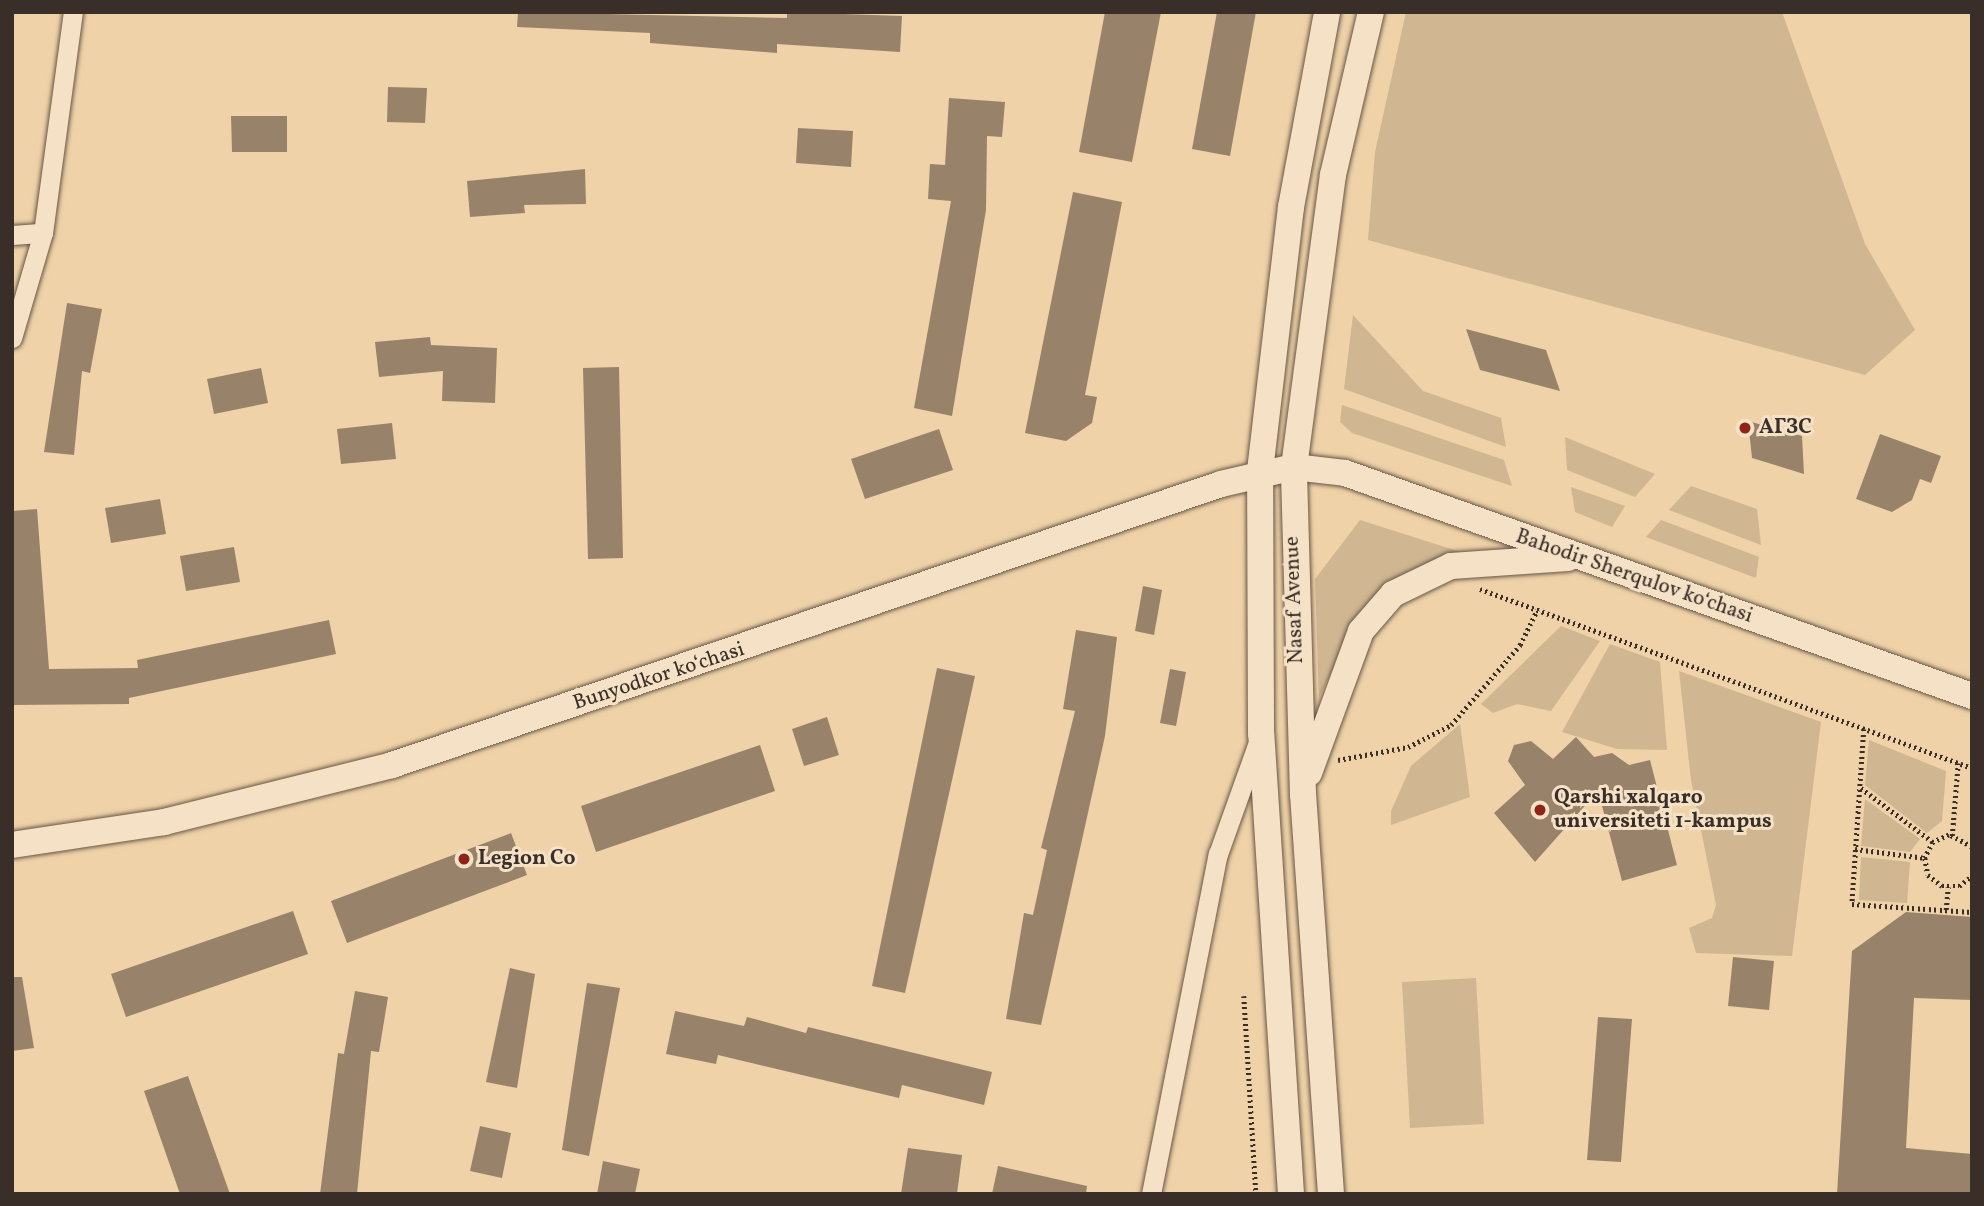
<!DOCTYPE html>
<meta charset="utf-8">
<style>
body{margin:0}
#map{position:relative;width:1984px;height:1206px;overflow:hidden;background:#efd2a7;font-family:Vollkorn,serif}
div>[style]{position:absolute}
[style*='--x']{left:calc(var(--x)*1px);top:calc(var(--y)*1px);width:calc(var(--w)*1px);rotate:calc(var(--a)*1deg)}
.green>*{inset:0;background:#d0b691}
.building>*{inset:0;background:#98836a}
.path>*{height:4.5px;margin-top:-2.25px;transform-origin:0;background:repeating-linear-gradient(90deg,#3a2e28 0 2px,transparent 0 5.5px)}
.roads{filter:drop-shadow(0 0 2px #675748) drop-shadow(0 0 2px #675748)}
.street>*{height:19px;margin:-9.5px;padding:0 9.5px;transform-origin:9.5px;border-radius:9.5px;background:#f5e2c6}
.secondary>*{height:26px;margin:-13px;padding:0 13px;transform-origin:13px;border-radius:13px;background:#f5e2c6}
.dots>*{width:19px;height:19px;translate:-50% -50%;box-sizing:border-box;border:4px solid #f5e2c6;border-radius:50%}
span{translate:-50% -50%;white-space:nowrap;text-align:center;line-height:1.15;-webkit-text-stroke:6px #f5e2c6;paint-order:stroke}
.poi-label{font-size:21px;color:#3a2e28;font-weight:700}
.left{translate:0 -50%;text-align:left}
.street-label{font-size:21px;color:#3a2e28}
.frame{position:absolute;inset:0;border:14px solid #3a2e28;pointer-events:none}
</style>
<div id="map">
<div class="green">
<i style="clip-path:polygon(1406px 12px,1782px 12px,1865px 244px,1915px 330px,1865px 375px,1368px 240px,1375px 152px)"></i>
<i style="clip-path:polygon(1353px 315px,1423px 391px,1501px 418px,1506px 447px,1344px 389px)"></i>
<i style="clip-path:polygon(1342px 405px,1504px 460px,1512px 486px,1352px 433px,1340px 422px)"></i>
<i style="clip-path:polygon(1565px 437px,1655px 474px,1635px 497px,1567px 470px)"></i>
<i style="clip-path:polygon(1691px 486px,1757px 509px,1761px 545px,1669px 510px)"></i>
<i style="clip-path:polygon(1571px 487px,1625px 506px,1612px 527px,1575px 512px)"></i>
<i style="clip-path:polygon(1360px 520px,1470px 555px,1353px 626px,1319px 698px,1315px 579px)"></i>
<i style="clip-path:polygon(1661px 520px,1759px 557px,1756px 578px,1646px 537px)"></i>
<i style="clip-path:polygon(1561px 626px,1600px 641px,1551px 711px,1517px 704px,1493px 713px,1481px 704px)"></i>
<i style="clip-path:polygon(1610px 644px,1660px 662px,1667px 750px,1617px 749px,1562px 732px)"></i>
<i style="clip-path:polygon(1679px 671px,1821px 722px,1792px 956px,1696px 953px,1689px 928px,1712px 918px,1716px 905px,1691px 780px)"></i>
<i style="clip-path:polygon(1460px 724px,1470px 797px,1391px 825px,1391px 811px,1411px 766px)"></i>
<i style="clip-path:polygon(1869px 740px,1946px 771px,1942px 821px,1927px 833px,1865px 785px)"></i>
<i style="clip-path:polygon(1865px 799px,1920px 839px,1910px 852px,1861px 846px)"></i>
<i style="clip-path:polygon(1861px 857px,1910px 862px,1907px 903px,1859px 900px)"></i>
<i style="clip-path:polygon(1476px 978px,1484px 1124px,1410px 1128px,1402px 982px)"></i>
</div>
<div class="building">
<i style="clip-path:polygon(518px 12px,787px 18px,787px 12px,902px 16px,900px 52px,777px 44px,777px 53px,650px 43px,650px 33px,517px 27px)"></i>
<i style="clip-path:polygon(1105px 12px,1161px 12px,1132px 162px,1079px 152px)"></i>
<i style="clip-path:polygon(1217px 12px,1256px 12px,1230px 156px,1192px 149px)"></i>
<i style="clip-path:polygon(388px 87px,427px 88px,425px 123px,387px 122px)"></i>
<i style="clip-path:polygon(949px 98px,1005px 102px,1002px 137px,987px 136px,986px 210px,952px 416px,914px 408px,951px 201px,928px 199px,930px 164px,945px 165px)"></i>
<i style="clip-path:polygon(231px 116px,287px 116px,287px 152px,232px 152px)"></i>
<i style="clip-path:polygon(798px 128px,853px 131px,851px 167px,796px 163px)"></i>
<i style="clip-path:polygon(585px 169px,586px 204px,524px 205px,525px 213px,470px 217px,467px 181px)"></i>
<i style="clip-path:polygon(1073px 192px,1122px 202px,1085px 395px,1097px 397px,1092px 423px,1066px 441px,1025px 433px)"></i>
<i style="clip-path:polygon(67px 303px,102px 309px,90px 373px,82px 371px,74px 455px,44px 452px)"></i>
<i style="clip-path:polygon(1466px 329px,1546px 350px,1560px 391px,1480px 370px)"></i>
<i style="clip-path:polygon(430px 337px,431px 345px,497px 348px,495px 403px,442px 401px,443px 371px,379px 377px,375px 342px)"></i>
<i style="clip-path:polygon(619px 367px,623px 558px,588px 559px,583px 368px)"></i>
<i style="clip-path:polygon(261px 368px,268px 403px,214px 414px,207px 379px)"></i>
<i style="clip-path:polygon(1748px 421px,1802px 436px,1804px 474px,1752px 458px)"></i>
<i style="clip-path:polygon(392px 423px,396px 459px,341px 464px,337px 429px)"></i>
<i style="clip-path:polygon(939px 429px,953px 470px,865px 499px,851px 459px)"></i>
<i style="clip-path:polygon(1880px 434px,1941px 456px,1931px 483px,1920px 479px,1912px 500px,1892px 512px,1856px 499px)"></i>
<i style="clip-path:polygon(160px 499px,166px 534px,111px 543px,105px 508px)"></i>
<i style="clip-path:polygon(37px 509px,49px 669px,138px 668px,137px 660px,329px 620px,336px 654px,129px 698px,129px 704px,12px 705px,12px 511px)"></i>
<i style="clip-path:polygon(234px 547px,240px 582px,186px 591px,180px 556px)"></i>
<i style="clip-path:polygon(1143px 586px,1162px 590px,1154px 635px,1135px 631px)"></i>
<i style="clip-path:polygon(1076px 630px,1117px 637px,1105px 736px,1041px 1025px,1006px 1019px,1024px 913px,1033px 915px,1047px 850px,1041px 848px,1075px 711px,1063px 709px)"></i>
<i style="clip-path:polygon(937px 668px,975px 676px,905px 993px,872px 986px)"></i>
<i style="clip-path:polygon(1170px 669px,1186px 672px,1176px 726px,1160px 723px)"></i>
<i style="clip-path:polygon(827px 717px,839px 755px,804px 766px,792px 729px)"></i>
<i style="clip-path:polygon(1576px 737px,1594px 757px,1612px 753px,1629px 765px,1650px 760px,1677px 865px,1622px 881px,1598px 791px,1535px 862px,1494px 813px,1525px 785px,1508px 761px,1514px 745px,1531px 741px,1553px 759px)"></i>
<i style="clip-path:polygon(760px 745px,775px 791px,596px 852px,581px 806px)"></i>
<i style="clip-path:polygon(511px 833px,527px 875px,347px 943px,331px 901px)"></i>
<i style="clip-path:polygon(293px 911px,308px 954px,126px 1017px,111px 974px)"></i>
<i style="clip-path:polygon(1906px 912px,1972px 917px,1972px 1000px,1914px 998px,1906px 1148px,1972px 1154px,1972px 1194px,1837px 1194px,1852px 951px)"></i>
<i style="clip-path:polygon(1733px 957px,1774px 961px,1769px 1010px,1728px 1006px)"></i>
<i style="clip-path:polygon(510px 968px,535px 974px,517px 1088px,486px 1082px)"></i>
<i style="clip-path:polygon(12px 977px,22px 977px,34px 1048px,12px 1051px)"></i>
<i style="clip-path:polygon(587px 983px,620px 988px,589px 1156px,562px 1150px)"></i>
<i style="clip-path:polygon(355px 991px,388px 997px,379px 1052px,371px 1051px,357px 1194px,320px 1194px,338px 1053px,344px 1054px)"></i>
<i style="clip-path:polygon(675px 1011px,744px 1026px,747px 1017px,806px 1033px,808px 1027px,992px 1072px,984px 1105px,902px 1085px,899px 1098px,718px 1055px,716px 1064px,666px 1054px)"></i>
<i style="clip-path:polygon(1598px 1017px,1632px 1019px,1621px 1162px,1587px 1160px)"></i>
<i style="clip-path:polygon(188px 1076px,230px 1194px,180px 1194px,144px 1091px)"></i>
<i style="clip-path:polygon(480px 1126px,511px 1133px,502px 1178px,470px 1171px)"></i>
<i style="clip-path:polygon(908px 1148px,962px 1155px,957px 1194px,901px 1194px)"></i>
<i style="clip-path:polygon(603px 1161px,640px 1169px,635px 1194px,597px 1194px)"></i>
<i style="clip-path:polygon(998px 1166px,1087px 1186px,1086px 1194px,992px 1194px)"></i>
</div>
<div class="path">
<i style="--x:1480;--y:589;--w:524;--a:19.99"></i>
<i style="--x:1864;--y:729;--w:175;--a:93.9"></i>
<i style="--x:1852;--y:904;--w:120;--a:3.8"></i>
<i style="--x:1338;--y:760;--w:71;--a:-10.5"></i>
<i style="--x:1408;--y:747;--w:48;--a:-27.1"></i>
<i style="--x:1451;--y:725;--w:106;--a:-49.2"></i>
<i style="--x:1520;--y:645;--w:39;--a:-64"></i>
<i style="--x:1861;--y:788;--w:90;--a:36.9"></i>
<i style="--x:1952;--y:836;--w:73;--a:-85.3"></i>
<i style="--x:1972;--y:847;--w:26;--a:-152"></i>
<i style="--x:1949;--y:835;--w:17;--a:156"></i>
<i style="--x:1933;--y:842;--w:18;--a:117"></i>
<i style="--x:1925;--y:858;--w:17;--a:80"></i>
<i style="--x:1928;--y:875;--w:18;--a:38"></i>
<i style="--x:1942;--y:886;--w:17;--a:0"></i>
<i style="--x:1959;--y:886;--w:16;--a:-38"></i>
<i style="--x:1855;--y:849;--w:71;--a:7.3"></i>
<i style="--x:1946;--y:910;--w:23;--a:-85"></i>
<i style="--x:1244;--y:996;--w:198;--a:86.5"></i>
</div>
<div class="roads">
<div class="street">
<i style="--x:12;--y:235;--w:31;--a:-4"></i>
<i style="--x:12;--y:338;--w:109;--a:-73.6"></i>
<i style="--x:43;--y:233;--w:223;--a:-82.3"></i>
<i style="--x:1151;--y:1194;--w:347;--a:-78.9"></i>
<i style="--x:1218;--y:854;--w:119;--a:-70.3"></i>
</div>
<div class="secondary">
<i style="--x:1309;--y:773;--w:151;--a:-69.9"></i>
<i style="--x:1361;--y:631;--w:49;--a:-49.1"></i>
<i style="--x:1393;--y:594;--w:64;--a:-25.8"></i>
<i style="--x:1451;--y:566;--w:117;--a:-3.9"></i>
<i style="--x:12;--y:845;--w:154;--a:-8.6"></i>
<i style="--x:164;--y:822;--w:235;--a:-14"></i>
<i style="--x:392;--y:765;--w:875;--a:-18.72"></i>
<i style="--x:1221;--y:484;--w:75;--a:-13.1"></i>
<i style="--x:1294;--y:467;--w:51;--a:6.7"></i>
<i style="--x:1345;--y:473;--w:665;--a:19.58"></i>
<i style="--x:1291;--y:1194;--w:461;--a:-93.7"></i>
<i style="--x:1261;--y:734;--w:263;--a:-90.2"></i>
<i style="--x:1260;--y:471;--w:266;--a:-83.3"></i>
<i style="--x:1291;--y:207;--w:198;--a:-79.5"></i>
<i style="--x:1331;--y:1194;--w:400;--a:-94"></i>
<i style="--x:1303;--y:795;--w:328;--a:-91.6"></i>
<i style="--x:1294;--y:467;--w:295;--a:-82.4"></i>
<i style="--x:1333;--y:175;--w:167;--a:-76.9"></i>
</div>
</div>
<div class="dots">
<i style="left:1745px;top:428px;background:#8f2418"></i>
<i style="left:1540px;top:810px;background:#8f2418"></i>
<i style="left:464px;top:859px;background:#8f2418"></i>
</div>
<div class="poi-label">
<span class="left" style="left:1759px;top:428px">АГЗС</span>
<span class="left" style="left:1554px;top:810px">Qarshi xalqaro<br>universiteti 1-kampus</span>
<span class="left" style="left:478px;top:859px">Legion Co</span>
</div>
<div class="street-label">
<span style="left:1634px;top:577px;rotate:19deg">Bahodir Sherqulov ko‘chasi</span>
<span style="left:1295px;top:600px;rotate:-92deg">Nasaf Avenue</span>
<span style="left:659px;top:677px;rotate:-18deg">Bunyodkor koʻchasi</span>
</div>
<div class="frame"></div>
</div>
